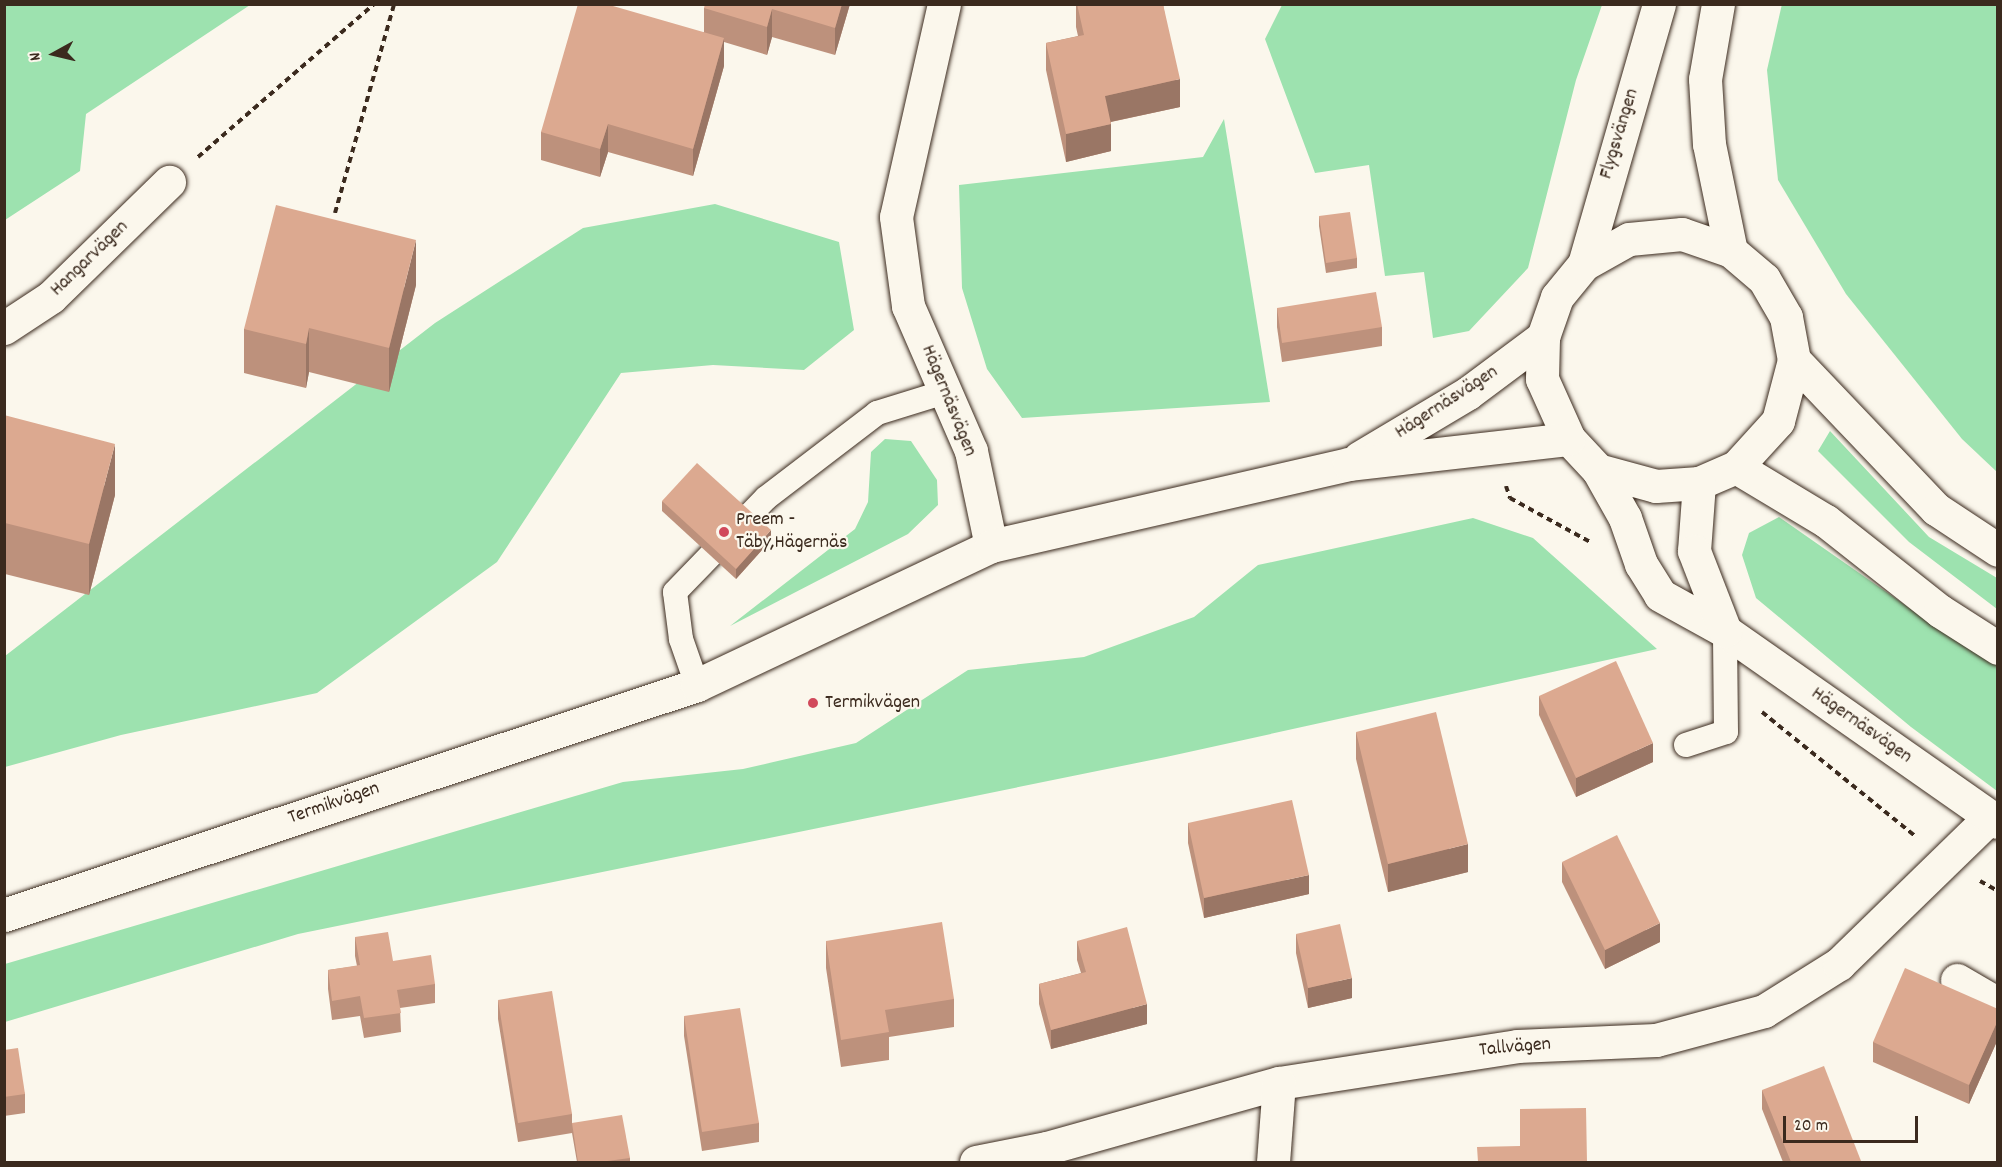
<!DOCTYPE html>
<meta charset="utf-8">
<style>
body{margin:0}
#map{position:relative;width:2002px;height:1167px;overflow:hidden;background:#fbf7ec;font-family:Dekko,sans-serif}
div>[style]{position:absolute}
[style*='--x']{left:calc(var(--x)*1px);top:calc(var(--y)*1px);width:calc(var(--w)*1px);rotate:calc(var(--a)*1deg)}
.green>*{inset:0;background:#9de2af}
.path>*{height:4px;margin-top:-2px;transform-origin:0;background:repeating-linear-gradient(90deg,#3b2a1e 0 6px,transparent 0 10.5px)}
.roads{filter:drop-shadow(0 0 2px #3b2a1e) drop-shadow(0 0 2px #3b2a1e)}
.lane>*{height:24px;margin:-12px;padding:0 12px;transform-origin:12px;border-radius:12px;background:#fbf7ec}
.street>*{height:33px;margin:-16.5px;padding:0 16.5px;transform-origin:16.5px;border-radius:16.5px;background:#fbf7ec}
.secondary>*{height:33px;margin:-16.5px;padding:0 16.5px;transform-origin:16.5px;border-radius:16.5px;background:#fbf7ec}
.highway>*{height:33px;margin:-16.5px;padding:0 16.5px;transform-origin:16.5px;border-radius:16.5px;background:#fbf7ec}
.wall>*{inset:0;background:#bd917c}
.shaded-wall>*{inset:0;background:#9a7665}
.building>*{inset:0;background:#dca990}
.dots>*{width:16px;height:16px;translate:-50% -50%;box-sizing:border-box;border:3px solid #fbf7ec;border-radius:50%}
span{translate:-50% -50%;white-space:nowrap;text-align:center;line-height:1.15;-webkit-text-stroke:4.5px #fbf7ec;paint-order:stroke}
.street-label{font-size:20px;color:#3b2a1e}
.poi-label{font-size:20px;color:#3b2a1e}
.left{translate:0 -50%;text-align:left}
.frame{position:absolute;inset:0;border:6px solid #3b2a1e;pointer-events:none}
.north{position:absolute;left:24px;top:24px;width:60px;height:60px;-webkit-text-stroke:4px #fbf7ec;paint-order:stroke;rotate:262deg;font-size:16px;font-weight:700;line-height:24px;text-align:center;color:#3b2a1e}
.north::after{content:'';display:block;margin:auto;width:21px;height:27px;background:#3b2a1e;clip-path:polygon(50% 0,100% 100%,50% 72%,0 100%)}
.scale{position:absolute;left:1783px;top:1116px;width:135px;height:27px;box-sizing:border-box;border:3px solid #3b2a1e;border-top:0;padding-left:8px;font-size:18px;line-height:21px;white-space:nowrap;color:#3b2a1e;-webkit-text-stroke:4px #fbf7ec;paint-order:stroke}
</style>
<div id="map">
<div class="green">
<i style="clip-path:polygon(5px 4px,250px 4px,250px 5px,86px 114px,80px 171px,5px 220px)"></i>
<i style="clip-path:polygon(1782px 4px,1997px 5px,1997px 472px,1962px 439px,1846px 294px,1778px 180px,1767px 70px)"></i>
<i style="clip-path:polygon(1282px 5px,1602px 5px,1576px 80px,1528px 268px,1469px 331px,1433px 338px,1424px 272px,1385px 276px,1369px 165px,1315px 173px,1265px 39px)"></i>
<i style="clip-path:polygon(1224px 119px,1270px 402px,1022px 418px,987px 369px,962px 288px,959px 185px,1203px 157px)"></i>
<i style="clip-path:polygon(715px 204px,839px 242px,854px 330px,804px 370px,713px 365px,621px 373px,497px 562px,317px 693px,121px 735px,5px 767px,5px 656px,435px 323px,583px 228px)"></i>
<i style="clip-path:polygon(1830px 431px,1929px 537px,1997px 578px,1997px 609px,1909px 542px,1818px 451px)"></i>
<i style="clip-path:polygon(885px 439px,911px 441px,937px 480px,938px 505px,908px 534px,730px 626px,855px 529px,868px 502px,871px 452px)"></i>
<i style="clip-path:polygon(1779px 517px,1958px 642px,1997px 662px,1997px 791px,1911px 727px,1756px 598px,1742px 555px,1749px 533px)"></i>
<i style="clip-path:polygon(1473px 518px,1533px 538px,1657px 649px,1166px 757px,298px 934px,5px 1022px,5px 964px,623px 782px,743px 769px,856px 743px,968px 670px,1084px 657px,1194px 617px,1258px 565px)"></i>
</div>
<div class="path">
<i style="--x:198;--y:157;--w:233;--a:-41"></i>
<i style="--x:335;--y:213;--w:217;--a:-74.2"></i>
<i style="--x:1506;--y:486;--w:13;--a:72"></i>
<i style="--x:1510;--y:498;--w:91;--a:28.8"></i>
<i style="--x:1762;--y:712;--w:197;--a:39"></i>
<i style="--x:1980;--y:881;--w:21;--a:29"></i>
</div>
<div class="roads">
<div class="lane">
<i style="--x:697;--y:685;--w:49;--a:-109.2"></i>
<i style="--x:681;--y:639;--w:47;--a:-97.3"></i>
<i style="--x:675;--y:592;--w:131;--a:-45.9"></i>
<i style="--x:766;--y:498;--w:140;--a:-37.4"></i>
<i style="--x:877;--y:413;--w:71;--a:-17.2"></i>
<i style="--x:1686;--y:745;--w:42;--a:-18"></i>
<i style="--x:1726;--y:732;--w:101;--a:-90.6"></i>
</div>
<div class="street">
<i style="--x:944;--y:4;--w:218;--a:102.7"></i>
<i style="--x:896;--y:217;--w:90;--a:82.3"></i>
<i style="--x:908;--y:306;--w:158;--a:66.5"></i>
<i style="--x:971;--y:451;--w:97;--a:78.1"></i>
<i style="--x:4;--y:328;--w:56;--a:-33.4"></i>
<i style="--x:51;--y:297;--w:165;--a:-44.3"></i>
<i style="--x:1957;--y:980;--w:48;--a:30.3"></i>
<i style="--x:976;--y:1162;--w:72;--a:-11.2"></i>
<i style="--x:1047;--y:1148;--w:241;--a:-15.7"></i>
<i style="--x:1279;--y:1083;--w:241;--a:-8.8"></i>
<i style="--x:1517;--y:1046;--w:139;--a:-2.5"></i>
<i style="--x:1656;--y:1040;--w:112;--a:-15"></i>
<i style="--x:1764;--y:1011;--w:89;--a:-32.1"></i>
<i style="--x:1839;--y:964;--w:211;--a:-44.2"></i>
<i style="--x:1273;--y:1162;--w:79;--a:-85.7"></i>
</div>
<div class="secondary">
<i style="--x:1718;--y:4;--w:76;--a:99.8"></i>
<i style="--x:1705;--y:79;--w:65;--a:86.5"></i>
<i style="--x:1709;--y:144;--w:109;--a:78.4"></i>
<i style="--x:1682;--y:234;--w:52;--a:19.1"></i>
<i style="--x:1731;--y:251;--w:43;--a:40.3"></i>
<i style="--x:1764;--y:279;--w:44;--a:59.9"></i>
<i style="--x:1786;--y:317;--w:44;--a:79.5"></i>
<i style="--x:1794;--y:360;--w:63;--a:104.7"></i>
<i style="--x:1778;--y:421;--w:62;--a:132.4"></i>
<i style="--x:1736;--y:467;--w:40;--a:156.6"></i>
<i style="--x:1699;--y:483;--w:43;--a:176"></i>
<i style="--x:1656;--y:486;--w:60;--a:-164.6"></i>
<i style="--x:1598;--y:470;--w:42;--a:-133.1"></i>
<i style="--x:1569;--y:439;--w:66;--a:-114.2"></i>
<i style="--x:1542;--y:379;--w:42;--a:-88.6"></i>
<i style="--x:1543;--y:337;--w:42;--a:-70.7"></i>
<i style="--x:1557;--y:297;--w:43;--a:-50.7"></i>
<i style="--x:1584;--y:264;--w:51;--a:-29.1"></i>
<i style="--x:1629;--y:239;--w:53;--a:-5.4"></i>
<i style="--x:1584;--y:264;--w:271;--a:-73.9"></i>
<i style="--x:1359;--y:458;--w:127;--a:-30.8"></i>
<i style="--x:1468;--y:393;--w:94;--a:-36.7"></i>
<i style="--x:1598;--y:470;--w:55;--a:60.6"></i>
<i style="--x:1625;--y:518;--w:49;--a:70.8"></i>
<i style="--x:1641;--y:564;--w:36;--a:58"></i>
<i style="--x:1660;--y:595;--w:74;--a:29"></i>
<i style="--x:1725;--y:631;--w:333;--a:35"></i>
<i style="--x:1699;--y:483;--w:68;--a:94.2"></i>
<i style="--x:1694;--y:551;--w:86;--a:68.8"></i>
<i style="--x:4;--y:915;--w:730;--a:-18.36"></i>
<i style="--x:697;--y:685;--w:325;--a:-25.3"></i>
<i style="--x:991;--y:546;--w:367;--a:-12.9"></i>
<i style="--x:1349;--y:464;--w:221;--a:-6.5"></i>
</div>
<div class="highway">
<i style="--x:1794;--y:360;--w:206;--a:46.4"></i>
<i style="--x:1936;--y:509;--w:74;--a:33.5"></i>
<i style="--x:1736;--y:467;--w:105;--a:31"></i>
<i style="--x:1826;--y:521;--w:145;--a:38.3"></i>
<i style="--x:1940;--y:611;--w:69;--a:32.5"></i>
</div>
</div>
<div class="wall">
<i style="clip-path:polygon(850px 4px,835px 55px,772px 37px,767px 55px,724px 42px,724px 66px,693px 176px,608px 152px,600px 177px,541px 160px,541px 132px,704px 32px,704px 8px)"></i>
<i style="clip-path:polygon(1076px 4px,1163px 4px,1180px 107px,1111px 122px,1111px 151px,1066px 162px,1046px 70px,1046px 43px,1078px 36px,1076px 27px)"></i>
<i style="clip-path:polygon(1319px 216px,1357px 258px,1357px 268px,1326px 273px,1319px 226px)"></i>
<i style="clip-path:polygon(416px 285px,389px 392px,309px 372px,306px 388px,244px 373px,244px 329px)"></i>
<i style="clip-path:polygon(1277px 308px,1382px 327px,1382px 346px,1282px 362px,1277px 327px)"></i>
<i style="clip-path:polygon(4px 415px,115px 495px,89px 595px,5px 574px)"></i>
<i style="clip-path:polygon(662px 501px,771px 540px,736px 579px,662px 511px)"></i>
<i style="clip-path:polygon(1539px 696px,1653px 762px,1576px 797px,1539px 715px)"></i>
<i style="clip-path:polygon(1356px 732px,1468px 872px,1388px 892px,1356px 759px)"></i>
<i style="clip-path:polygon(1188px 823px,1309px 894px,1204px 918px,1188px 843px)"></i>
<i style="clip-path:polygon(1562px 862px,1660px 942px,1605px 969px,1562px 882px)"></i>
<i style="clip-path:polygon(1296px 934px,1352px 998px,1308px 1008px,1296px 953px)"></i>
<i style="clip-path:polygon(355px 937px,393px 961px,435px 984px,435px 1003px,400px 1008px,401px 1032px,364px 1038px,360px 1016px,332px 1020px,328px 989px,328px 970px,357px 966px,355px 956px)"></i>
<i style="clip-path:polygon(826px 941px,954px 999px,954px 1027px,889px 1037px,889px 1060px,841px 1067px,826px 968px)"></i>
<i style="clip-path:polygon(1077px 941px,1147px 1024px,1051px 1049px,1039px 1004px,1039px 984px,1081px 973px,1077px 960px)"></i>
<i style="clip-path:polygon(498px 1000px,572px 1114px,572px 1123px,630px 1158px,630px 1162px,577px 1162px,572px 1133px,518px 1142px,498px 1019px)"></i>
<i style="clip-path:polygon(1998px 1009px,1998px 1039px,1969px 1104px,1873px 1062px,1873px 1042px)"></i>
<i style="clip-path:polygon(684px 1016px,759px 1123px,759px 1142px,702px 1151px,684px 1036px)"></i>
<i style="clip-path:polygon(4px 1050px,25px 1094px,25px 1113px,4px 1116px)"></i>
<i style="clip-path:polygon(1762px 1090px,1861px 1162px,1783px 1162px,1762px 1109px)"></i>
</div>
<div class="shaded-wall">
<i style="clip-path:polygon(842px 4px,850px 4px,835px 55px,835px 28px)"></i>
<i style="clip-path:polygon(772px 9px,772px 37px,767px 55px,767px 27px)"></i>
<i style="clip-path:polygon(724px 38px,724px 66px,693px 176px,693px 149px)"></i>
<i style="clip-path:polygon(1180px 79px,1180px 107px,1105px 123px,1105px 96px)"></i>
<i style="clip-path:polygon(608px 124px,608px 152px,600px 177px,600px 149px)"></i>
<i style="clip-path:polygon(1111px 124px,1111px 151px,1066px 162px,1066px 134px)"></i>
<i style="clip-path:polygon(416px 240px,416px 285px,389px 392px,389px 348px)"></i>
<i style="clip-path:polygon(309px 328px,309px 372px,306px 388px,306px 344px)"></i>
<i style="clip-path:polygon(115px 444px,115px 495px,89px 595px,89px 544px)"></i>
<i style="clip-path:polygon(5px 523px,5px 574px,4px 576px,4px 524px)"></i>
<i style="clip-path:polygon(771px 530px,771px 540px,736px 579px,736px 569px)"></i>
<i style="clip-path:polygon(1653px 743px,1653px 762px,1576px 797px,1576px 778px)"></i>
<i style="clip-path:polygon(1468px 844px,1468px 872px,1388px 892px,1388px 864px)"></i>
<i style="clip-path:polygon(1309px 875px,1309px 894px,1204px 918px,1204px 898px)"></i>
<i style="clip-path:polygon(1660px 923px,1660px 942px,1605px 969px,1605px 950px)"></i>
<i style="clip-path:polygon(1352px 978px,1352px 998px,1308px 1008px,1308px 988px)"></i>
<i style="clip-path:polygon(1147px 1004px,1147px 1024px,1051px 1049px,1051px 1030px)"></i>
<i style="clip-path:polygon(1998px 1020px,1998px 1039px,1969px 1104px,1969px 1085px)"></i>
</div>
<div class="building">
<i style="clip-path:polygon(578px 4px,606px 4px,724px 38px,693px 149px,608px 124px,600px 149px,541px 132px)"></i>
<i style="clip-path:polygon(705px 4px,842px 4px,835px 28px,772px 9px,767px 27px,704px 8px)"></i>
<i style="clip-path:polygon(1077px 4px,1163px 4px,1180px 79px,1105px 96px,1111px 124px,1066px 134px,1046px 43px,1084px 35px)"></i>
<i style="clip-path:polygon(276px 205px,416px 240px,389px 348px,309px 328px,306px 344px,244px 329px)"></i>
<i style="clip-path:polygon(1350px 212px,1357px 258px,1326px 263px,1319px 216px)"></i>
<i style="clip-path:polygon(1376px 292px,1382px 327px,1282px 343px,1277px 308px)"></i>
<i style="clip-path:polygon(4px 415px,115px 444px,89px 544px,5px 523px,4px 524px)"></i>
<i style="clip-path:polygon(697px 463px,771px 530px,736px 569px,662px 501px)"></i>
<i style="clip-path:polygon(1616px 661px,1653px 743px,1576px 778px,1539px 696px)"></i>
<i style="clip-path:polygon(1436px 712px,1468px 844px,1388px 864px,1356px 732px)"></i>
<i style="clip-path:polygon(1292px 800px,1309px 875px,1204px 898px,1188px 823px)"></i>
<i style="clip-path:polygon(1617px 835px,1660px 923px,1605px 950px,1562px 862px)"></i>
<i style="clip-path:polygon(942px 922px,954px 999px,885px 1010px,889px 1032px,841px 1040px,826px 941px)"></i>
<i style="clip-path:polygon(1340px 924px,1352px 978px,1308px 988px,1296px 934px)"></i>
<i style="clip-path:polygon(1127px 927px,1147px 1004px,1051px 1030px,1039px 984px,1086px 972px,1077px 941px)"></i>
<i style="clip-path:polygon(388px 932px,393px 961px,431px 955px,435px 984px,397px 990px,401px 1013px,364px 1018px,360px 996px,332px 1001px,328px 970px,360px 965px,355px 937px)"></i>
<i style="clip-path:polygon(1905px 968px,1998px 1009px,1998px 1020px,1969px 1085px,1873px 1042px)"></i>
<i style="clip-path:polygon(552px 991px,572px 1114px,518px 1123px,498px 1000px)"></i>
<i style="clip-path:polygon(740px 1008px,759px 1123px,702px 1132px,684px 1016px)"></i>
<i style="clip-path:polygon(18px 1048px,25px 1094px,4px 1097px,4px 1050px)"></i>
<i style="clip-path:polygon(1824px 1066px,1861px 1161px,1857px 1162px,1791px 1162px,1762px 1090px)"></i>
<i style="clip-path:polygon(1586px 1108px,1587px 1162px,1478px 1162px,1477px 1147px,1520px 1146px,1520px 1109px)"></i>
<i style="clip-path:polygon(622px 1115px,630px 1158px,600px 1162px,578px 1162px,572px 1123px)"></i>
</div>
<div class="dots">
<i style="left:724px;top:532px;background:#d1495b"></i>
<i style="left:813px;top:703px;background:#d1495b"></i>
</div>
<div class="street-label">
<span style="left:1620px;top:134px;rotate:-73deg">Flygsvängen</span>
<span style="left:90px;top:259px;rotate:-44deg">Hangarvägen</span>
<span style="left:948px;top:401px;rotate:68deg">Hägernäsvägen</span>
<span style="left:1447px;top:403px;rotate:-33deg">Hägernäsvägen</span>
<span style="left:1861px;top:726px;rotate:35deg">Hägernäsvägen</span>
<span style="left:334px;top:804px;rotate:-19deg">Termikvägen</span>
<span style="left:1515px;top:1048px;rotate:-5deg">Tallvägen</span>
</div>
<div class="poi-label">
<span class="left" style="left:736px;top:532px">Preem -<br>Täby,Hägernäs</span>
<span class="left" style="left:825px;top:703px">Termikvägen</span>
</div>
<div class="frame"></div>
<div class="north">N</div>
<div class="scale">20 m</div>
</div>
